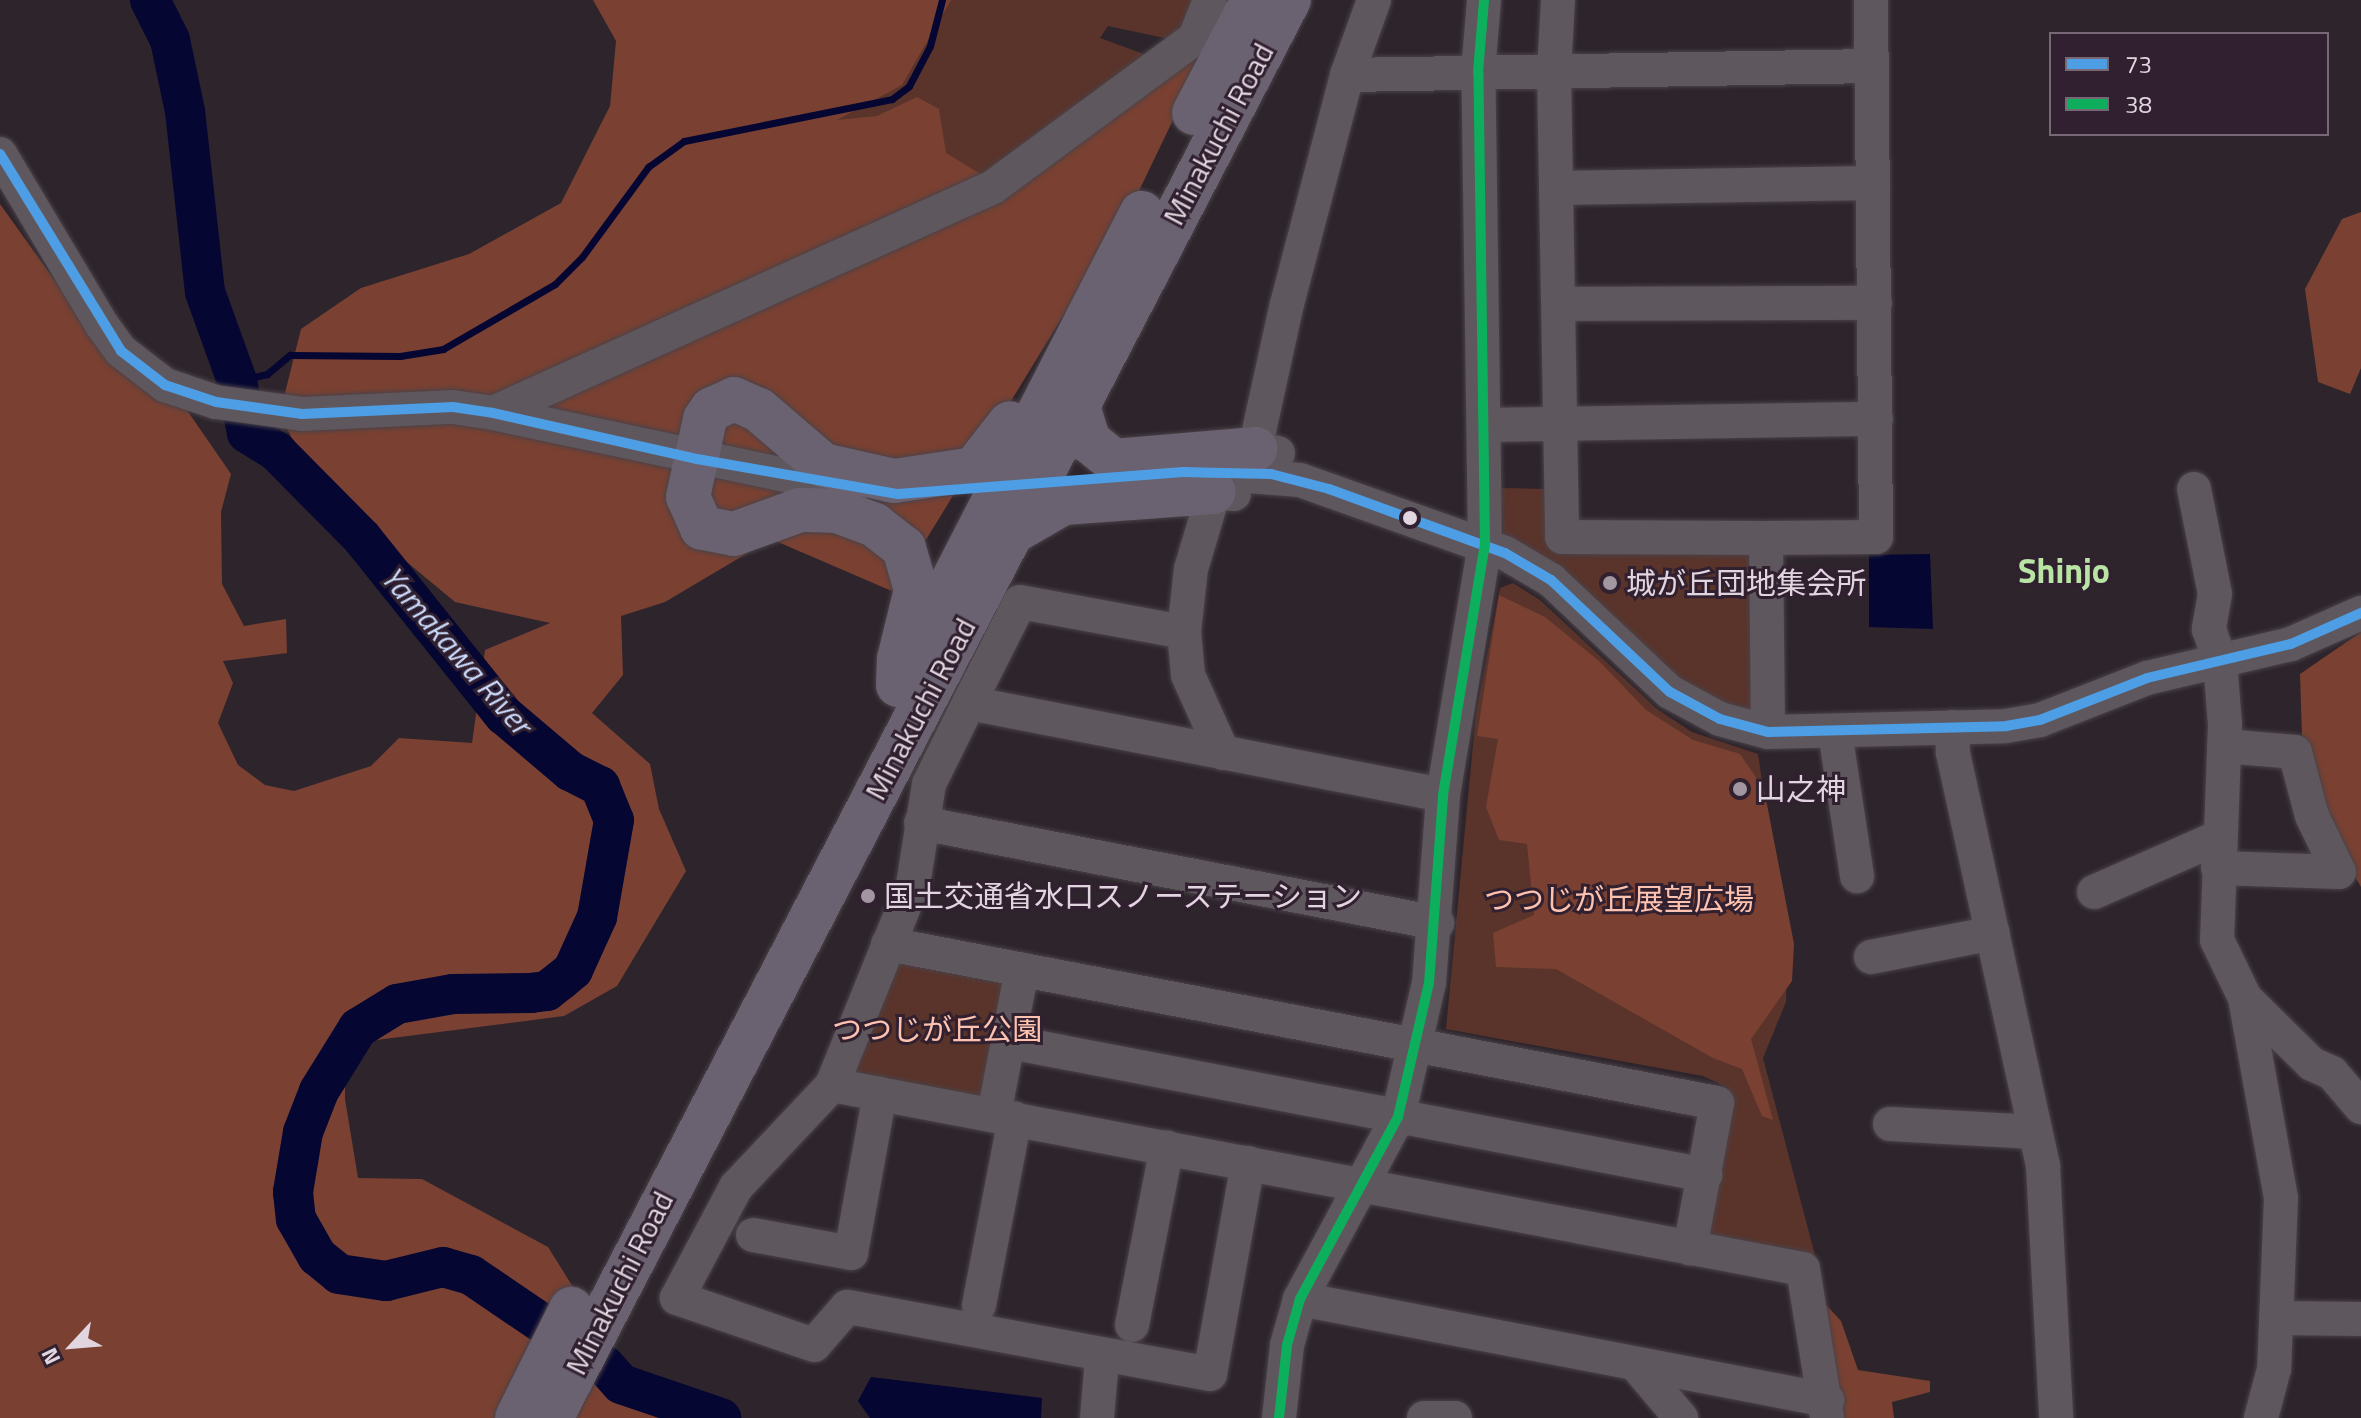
<!DOCTYPE html>
<meta charset="utf-8">
<style>
body{margin:0}
#map{position:relative;width:2361px;height:1418px;overflow:hidden;background:#2d242c;font-family:"Titillium Web","Noto Sans JP",sans-serif}
div>[style]{position:absolute}
[style*='--x']{left:calc(var(--x)*1px);top:calc(var(--y)*1px);width:calc(var(--w)*1px);rotate:calc(var(--a)*1deg)}
.green>*{inset:0;background:#5a342b}
.forest>*{inset:0;background:#7a4132}
.water>*{inset:0;background:#050632}
.stream>*{height:7px;margin:-3.5px;padding:0 3.5px;transform-origin:3.5px;border-radius:3.5px;background:#050632}
.river>*{height:40px;margin:-20px;padding:0 20px;transform-origin:20px;border-radius:20px;background:#050632}
.roads{filter:drop-shadow(0 0 2px #4a4248) drop-shadow(0 0 2px #4a4248)}
.minor>*{height:34px;margin:-17px;padding:0 17px;transform-origin:17px;border-radius:17px;background:#5e575d}
.highway>*{height:44px;margin:-22px;padding:0 22px;transform-origin:22px;border-radius:22px;background:#6b6271}
.bus-1>*{height:10px;margin:-5px;padding:0 5px;transform-origin:5px;border-radius:5px;background:#4d9ee5}
.bus-2>*{height:10px;margin:-5px;padding:0 5px;transform-origin:5px;border-radius:5px;background:#0daf5c}
.dots>*{width:22px;height:22px;translate:-50% -50%;box-sizing:border-box;border:4px solid #31202f;border-radius:50%}
span{translate:-50% -50%;white-space:nowrap;text-align:center;line-height:1.15;-webkit-text-stroke:6px #31202f;paint-order:stroke}
.street-label{font-size:30px;color:#e1d5df}
.poi-label{font-size:30px;color:#e1d5df}
.left{translate:0 -50%;text-align:left}
.park-label{font-size:30px;color:#fec2b0}
.water-label{font-size:32px;color:#cadafb;font-style:italic}
.quarter-label{font-size:34px;color:#b8e5a3;font-weight:700}
.legend{position:absolute;left:2049px;top:32px;width:280px;height:104px;box-sizing:border-box;background:#31202f;border:2px solid #776875;margin:0;padding:10px 14px;list-style:none;font-size:24px;color:#e1d5df}
.legend li{display:flex;align-items:center;gap:16px;height:40px}
.legend b{width:40px;border:2px solid #776875}
.north{position:absolute;left:32px;top:1306px;width:80px;height:80px;-webkit-text-stroke:6px #31202f;paint-order:stroke;rotate:244deg;font-size:22px;font-weight:700;line-height:32px;text-align:center;color:#e1d5df}
.north::after{content:'';display:block;margin:auto;width:28px;height:36px;background:#e1d5df;clip-path:polygon(50% 0,100% 100%,50% 72%,0 100%)}
</style>
<div id="map">
<div class="green">
<i style="clip-path:polygon(945px 0,1199px 0,1181px 32px,1169px 39px,1108px 26px,1100px 38px,1152px 57px,977px 178px,880px 121px,830px 123px)"></i>
<i style="clip-path:polygon(1501px 488px,1548px 489px,1551px 549px,1754px 555px,1753px 713px,1676px 685px,1566px 580px,1503px 534px)"></i>
<i style="clip-path:polygon(1513px 583px,1540px 600px,1657px 709px,1692px 732px,1758px 754px,1787px 948px,1786px 1002px,1763px 1058px,1816px 1259px,1714px 1239px,1703px 1226px,1728px 1088px,1703px 1076px,1446px 1029px,1476px 713px,1500px 588px)"></i>
<i style="clip-path:polygon(910px 958px,1008px 977px,981px 1101px,860px 1080px,852px 1065px,890px 969px)"></i>
</div>
<div class="forest">
<i style="clip-path:polygon(593px 0,951px 0,902px 85px,837px 120px,877px 116px,917px 97px,939px 109px,946px 153px,1002px 187px,1212px 39px,1136px 197px,894px 592px,771px 539px,665px 602px,621px 616px,623px 675px,592px 713px,650px 764px,659px 809px,686px 871px,617px 986px,564px 1016px,345px 1044px,345px 1099px,358px 1178px,422px 1179px,548px 1247px,645px 1402px,676px 1418px,0 1418px,0 204px,114px 363px,180px 400px,231px 474px,221px 512px,222px 584px,244px 626px,286px 619px,287px 653px,223px 661px,233px 683px,218px 723px,238px 765px,265px 785px,294px 791px,371px 766px,399px 738px,472px 743px,485px 650px,550px 623px,455px 602px,313px 484px,280px 413px,301px 329px,361px 288px,469px 254px,561px 203px,610px 106px,616px 41px)"></i>
<i style="clip-path:polygon(2361px 212px,2361px 368px,2350px 394px,2318px 382px,2305px 289px,2342px 219px)"></i>
<i style="clip-path:polygon(1499px 595px,1545px 617px,1600px 662px,1646px 710px,1693px 740px,1740px 754px,1764px 789px,1794px 944px,1792px 981px,1751px 1039px,1773px 1120px,1762px 1116px,1742px 1069px,1713px 1058px,1556px 969px,1496px 967px,1493px 933px,1534px 915px,1527px 844px,1499px 840px,1486px 807px,1498px 739px,1477px 736px)"></i>
<i style="clip-path:polygon(2361px 632px,2361px 887px,2315px 805px,2302px 738px,2300px 674px)"></i>
<i style="clip-path:polygon(1816px 1294px,1841px 1321px,1858px 1370px,1930px 1381px,1930px 1392px,1892px 1402px,1894px 1418px,1842px 1418px)"></i>
</div>
<div class="water">
<i style="clip-path:polygon(1930px 554px,1933px 629px,1869px 627px,1869px 555px)"></i>
<i style="clip-path:polygon(871px 1377px,1042px 1398px,1041px 1418px,870px 1418px,858px 1401px)"></i>
</div>
<div class="stream">
<i style="--x:237;--y:381;--w:31;--a:-13"></i>
<i style="--x:267;--y:374;--w:30;--a:-40"></i>
<i style="--x:290;--y:355;--w:110;--a:0.5"></i>
<i style="--x:400;--y:356;--w:44;--a:-9.2"></i>
<i style="--x:443;--y:349;--w:129;--a:-30.1"></i>
<i style="--x:555;--y:284;--w:38;--a:-45"></i>
<i style="--x:582;--y:257;--w:112;--a:-53.7"></i>
<i style="--x:648;--y:167;--w:44;--a:-35.8"></i>
<i style="--x:684;--y:141;--w:212;--a:-11.4"></i>
<i style="--x:892;--y:99;--w:21;--a:-37"></i>
<i style="--x:909;--y:86;--w:45;--a:-62.3"></i>
<i style="--x:930;--y:46;--w:48;--a:-75.4"></i>
</div>
<div class="river">
<i style="--x:150;--y:0;--w:45;--a:63.4"></i>
<i style="--x:170;--y:40;--w:73;--a:78.1"></i>
<i style="--x:185;--y:111;--w:182;--a:83.7"></i>
<i style="--x:205;--y:292;--w:95;--a:70.2"></i>
<i style="--x:237;--y:381;--w:53;--a:79.1"></i>
<i style="--x:247;--y:433;--w:36;--a:32"></i>
<i style="--x:277;--y:452;--w:121;--a:45.3"></i>
<i style="--x:362;--y:538;--w:227;--a:51.3"></i>
<i style="--x:504;--y:715;--w:87;--a:40.3"></i>
<i style="--x:570;--y:771;--w:34;--a:27"></i>
<i style="--x:600;--y:786;--w:37;--a:68"></i>
<i style="--x:614;--y:820;--w:98;--a:99.9"></i>
<i style="--x:597;--y:917;--w:58;--a:114.4"></i>
<i style="--x:573;--y:970;--w:16;--a:140"></i>
<i style="--x:561;--y:980;--w:18;--a:142"></i>
<i style="--x:547;--y:991;--w:16;--a:173"></i>
<i style="--x:531;--y:993;--w:78;--a:179.3"></i>
<i style="--x:453;--y:994;--w:57;--a:169.9"></i>
<i style="--x:397;--y:1004;--w:46;--a:148.4"></i>
<i style="--x:358;--y:1028;--w:74;--a:121.8"></i>
<i style="--x:319;--y:1091;--w:44;--a:111.3"></i>
<i style="--x:303;--y:1132;--w:61;--a:99.5"></i>
<i style="--x:293;--y:1192;--w:27;--a:84"></i>
<i style="--x:296;--y:1219;--w:43;--a:60.4"></i>
<i style="--x:317;--y:1256;--w:28;--a:39"></i>
<i style="--x:339;--y:1274;--w:48;--a:8.5"></i>
<i style="--x:386;--y:1281;--w:59;--a:-13.8"></i>
<i style="--x:443;--y:1267;--w:29;--a:16"></i>
<i style="--x:471;--y:1275;--w:162;--a:34.2"></i>
<i style="--x:605;--y:1366;--w:24;--a:48"></i>
<i style="--x:621;--y:1384;--w:106;--a:18.8"></i>
</div>
<div class="roads">
<div class="minor">
<i style="--x:1558;--y:0;--w:71;--a:93.2"></i>
<i style="--x:1554;--y:71;--w:466;--a:89"></i>
<i style="--x:1562;--y:537;--w:204;--a:0.3"></i>
<i style="--x:1766;--y:538;--w:110;--a:-0.5"></i>
<i style="--x:1876;--y:537;--w:537;--a:-90.53"></i>
<i style="--x:1347;--y:75;--w:525;--a:-0.98"></i>
<i style="--x:0;--y:154;--w:199;--a:59.2"></i>
<i style="--x:102;--y:325;--w:32;--a:54"></i>
<i style="--x:121;--y:351;--w:56;--a:37.7"></i>
<i style="--x:165;--y:385;--w:54;--a:18.4"></i>
<i style="--x:216;--y:402;--w:87;--a:7.9"></i>
<i style="--x:302;--y:414;--w:151;--a:-2.7"></i>
<i style="--x:453;--y:407;--w:40;--a:8.5"></i>
<i style="--x:493;--y:413;--w:367;--a:12"></i>
<i style="--x:1556;--y:188;--w:317;--a:-0.9"></i>
<i style="--x:1559;--y:304;--w:316;--a:-0.2"></i>
<i style="--x:493;--y:413;--w:549;--a:-24.32"></i>
<i style="--x:993;--y:187;--w:251;--a:-36.4"></i>
<i style="--x:1195;--y:38;--w:41;--a:-68.5"></i>
<i style="--x:1486;--y:425;--w:390;--a:-0.9"></i>
<i style="--x:1278;--y:453;--w:23;--a:-170"></i>
<i style="--x:1255;--y:449;--w:148;--a:-77.6"></i>
<i style="--x:1287;--y:304;--w:237;--a:-75.3"></i>
<i style="--x:1347;--y:75;--w:80;--a:-70.2"></i>
<i style="--x:1196;--y:472;--w:104;--a:4.4"></i>
<i style="--x:1300;--y:480;--w:218;--a:19.6"></i>
<i style="--x:1505;--y:553;--w:53;--a:30.4"></i>
<i style="--x:1551;--y:580;--w:163;--a:43.3"></i>
<i style="--x:1670;--y:692;--w:57;--a:28.4"></i>
<i style="--x:1720;--y:719;--w:50;--a:15.2"></i>
<i style="--x:1768;--y:732;--w:238;--a:-1.4"></i>
<i style="--x:2006;--y:726;--w:35;--a:-10"></i>
<i style="--x:2040;--y:720;--w:115;--a:-21.4"></i>
<i style="--x:2147;--y:678;--w:148;--a:-13.3"></i>
<i style="--x:2291;--y:644;--w:77;--a:-23.9"></i>
<i style="--x:2194;--y:489;--w:107;--a:78.7"></i>
<i style="--x:2215;--y:594;--w:36;--a:100"></i>
<i style="--x:2209;--y:629;--w:34;--a:71"></i>
<i style="--x:2220;--y:661;--w:63;--a:85.5"></i>
<i style="--x:2225;--y:724;--w:216;--a:92.1"></i>
<i style="--x:2217;--y:940;--w:64;--a:64.2"></i>
<i style="--x:2245;--y:998;--w:203;--a:79.8"></i>
<i style="--x:2281;--y:1198;--w:171;--a:92.3"></i>
<i style="--x:2274;--y:1369;--w:51;--a:104.9"></i>
<i style="--x:1766;--y:538;--w:194;--a:89.4"></i>
<i style="--x:969;--y:703;--w:113;--a:-63.2"></i>
<i style="--x:1020;--y:602;--w:167;--a:10.4"></i>
<i style="--x:1952;--y:727;--w:26;--a:88"></i>
<i style="--x:1953;--y:753;--w:423;--a:77.7"></i>
<i style="--x:2043;--y:1166;--w:252;--a:87"></i>
<i style="--x:1835;--y:732;--w:146;--a:81.3"></i>
<i style="--x:1223;--y:753;--w:85;--a:-114.2"></i>
<i style="--x:1188;--y:675;--w:43;--a:-95.3"></i>
<i style="--x:1184;--y:632;--w:63;--a:-83.7"></i>
<i style="--x:1191;--y:569;--w:80;--a:-73.4"></i>
<i style="--x:1214;--y:492;--w:20;--a:6"></i>
<i style="--x:921;--y:823;--w:526;--a:10.97"></i>
<i style="--x:2218;--y:868;--w:121;--a:1.9"></i>
<i style="--x:2339;--y:872;--w:62;--a:-115.7"></i>
<i style="--x:2312;--y:816;--w:66;--a:-104.9"></i>
<i style="--x:2295;--y:752;--w:71;--a:-175.2"></i>
<i style="--x:2094;--y:892;--w:137;--a:-23.7"></i>
<i style="--x:888;--y:944;--w:844;--a:10.86"></i>
<i style="--x:1717;--y:1103;--w:148;--a:100.5"></i>
<i style="--x:1871;--y:957;--w:124;--a:-11.1"></i>
<i style="--x:2245;--y:998;--w:94;--a:44.6"></i>
<i style="--x:2312;--y:1064;--w:22;--a:24"></i>
<i style="--x:2332;--y:1073;--w:45;--a:49.5"></i>
<i style="--x:1010;--y:1042;--w:708;--a:10.83"></i>
<i style="--x:832;--y:1085;--w:988;--a:10.73"></i>
<i style="--x:1803;--y:1269;--w:151;--a:80.8"></i>
<i style="--x:994;--y:1114;--w:147;--a:-79"></i>
<i style="--x:1890;--y:1124;--w:145;--a:3.2"></i>
<i style="--x:1248;--y:1163;--w:214;--a:100.2"></i>
<i style="--x:1210;--y:1374;--w:369;--a:-169.5"></i>
<i style="--x:847;--y:1307;--w:50;--a:131"></i>
<i style="--x:814;--y:1345;--w:145;--a:-161.1"></i>
<i style="--x:677;--y:1298;--w:126;--a:-62"></i>
<i style="--x:736;--y:1187;--w:140;--a:-46.7"></i>
<i style="--x:832;--y:1085;--w:216;--a:-68"></i>
<i style="--x:913;--y:885;--w:102;--a:-81"></i>
<i style="--x:929;--y:784;--w:90;--a:-63.7"></i>
<i style="--x:969;--y:703;--w:483;--a:11"></i>
<i style="--x:753;--y:1235;--w:100;--a:10.4"></i>
<i style="--x:851;--y:1253;--w:162;--a:-79.7"></i>
<i style="--x:1300;--y:1299;--w:537;--a:10.85"></i>
<i style="--x:979;--y:1305;--w:190;--a:-79.1"></i>
<i style="--x:2276;--y:1318;--w:85;--a:0.7"></i>
<i style="--x:1132;--y:1325;--w:181;--a:-78.9"></i>
<i style="--x:1638;--y:1367;--w:67;--a:49.9"></i>
<i style="--x:1097;--y:1418;--w:60;--a:-85.2"></i>
<i style="--x:1279;--y:1418;--w:73;--a:-83.7"></i>
<i style="--x:1287;--y:1345;--w:48;--a:-74.2"></i>
<i style="--x:1300;--y:1299;--w:207;--a:-61.7"></i>
<i style="--x:1398;--y:1117;--w:138;--a:-77"></i>
<i style="--x:1429;--y:983;--w:189;--a:-85.7"></i>
<i style="--x:1443;--y:795;--w:254;--a:-80.5"></i>
<i style="--x:1485;--y:544;--w:472;--a:-90.8"></i>
<i style="--x:1478;--y:72;--w:72;--a:-85.2"></i>
<i style="--x:1424;--y:1418;--w:31;--a:0"></i>
</div>
<div class="highway">
<i style="--x:1194;--y:113;--w:127;--a:-62.4"></i>
<i style="--x:1078;--y:406;--w:37;--a:73"></i>
<i style="--x:1089;--y:441;--w:32;--a:39"></i>
<i style="--x:1114;--y:461;--w:142;--a:-4.9"></i>
<i style="--x:1013;--y:532;--w:58;--a:-30.1"></i>
<i style="--x:1063;--y:503;--w:151;--a:-4.2"></i>
<i style="--x:919;--y:646;--w:487;--a:-62.8"></i>
<i style="--x:898;--y:685;--w:26;--a:-88"></i>
<i style="--x:899;--y:659;--w:71;--a:-76.2"></i>
<i style="--x:916;--y:590;--w:44;--a:-105.9"></i>
<i style="--x:904;--y:548;--w:37;--a:-142"></i>
<i style="--x:875;--y:525;--w:40;--a:-159.8"></i>
<i style="--x:837;--y:511;--w:37;--a:-178"></i>
<i style="--x:800;--y:510;--w:70;--a:160"></i>
<i style="--x:734;--y:534;--w:33;--a:-169"></i>
<i style="--x:702;--y:528;--w:34;--a:-114"></i>
<i style="--x:688;--y:497;--w:80;--a:-77.7"></i>
<i style="--x:705;--y:419;--w:12;--a:-55"></i>
<i style="--x:712;--y:409;--w:24;--a:-24"></i>
<i style="--x:734;--y:399;--w:27;--a:24"></i>
<i style="--x:759;--y:410;--w:84;--a:40.7"></i>
<i style="--x:823;--y:465;--w:73;--a:12.7"></i>
<i style="--x:894;--y:481;--w:81;--a:-8.5"></i>
<i style="--x:974;--y:469;--w:58;--a:-52"></i>
<i style="--x:517;--y:1418;--w:122;--a:-63.6"></i>
<i style="--x:551;--y:1418;--w:1599;--a:-62.51"></i>
</div>
</div>
<div class="bus-1">
<i style="--x:0;--y:154;--w:231;--a:58.4"></i>
<i style="--x:121;--y:351;--w:56;--a:37.7"></i>
<i style="--x:165;--y:385;--w:54;--a:18.4"></i>
<i style="--x:216;--y:402;--w:87;--a:7.9"></i>
<i style="--x:302;--y:414;--w:151;--a:-2.7"></i>
<i style="--x:453;--y:407;--w:40;--a:8.5"></i>
<i style="--x:493;--y:413;--w:209;--a:12.7"></i>
<i style="--x:697;--y:459;--w:204;--a:9.9"></i>
<i style="--x:898;--y:494;--w:286;--a:-4.4"></i>
<i style="--x:1183;--y:472;--w:88;--a:1.3"></i>
<i style="--x:1271;--y:474;--w:60;--a:14.5"></i>
<i style="--x:1329;--y:489;--w:187;--a:20"></i>
<i style="--x:1505;--y:553;--w:53;--a:30.4"></i>
<i style="--x:1551;--y:580;--w:163;--a:43.3"></i>
<i style="--x:1670;--y:692;--w:57;--a:28.4"></i>
<i style="--x:1720;--y:719;--w:50;--a:15.2"></i>
<i style="--x:1768;--y:732;--w:238;--a:-1.4"></i>
<i style="--x:2006;--y:726;--w:35;--a:-10"></i>
<i style="--x:2040;--y:720;--w:115;--a:-21.4"></i>
<i style="--x:2147;--y:678;--w:148;--a:-13.3"></i>
<i style="--x:2291;--y:644;--w:77;--a:-23.9"></i>
</div>
<div class="bus-2">
<i style="--x:1279;--y:1418;--w:73;--a:-83.7"></i>
<i style="--x:1287;--y:1345;--w:48;--a:-74.2"></i>
<i style="--x:1300;--y:1299;--w:207;--a:-61.7"></i>
<i style="--x:1398;--y:1117;--w:138;--a:-77"></i>
<i style="--x:1429;--y:983;--w:189;--a:-85.7"></i>
<i style="--x:1443;--y:795;--w:254;--a:-80.5"></i>
<i style="--x:1485;--y:544;--w:472;--a:-90.8"></i>
<i style="--x:1478;--y:72;--w:72;--a:-85.2"></i>
</div>
<div class="dots">
<i style="left:1410px;top:518px;background:#e1d5df"></i>
<i style="left:1610px;top:583px;background:#a297a0"></i>
<i style="left:1740px;top:789px;background:#a297a0"></i>
<i style="left:868px;top:896px;background:#a297a0"></i>
</div>
<div class="street-label">
<span style="left:1218px;top:134px;rotate:-62deg">Minakuchi Road</span>
<span style="left:920px;top:709px;rotate:-62deg">Minakuchi Road</span>
<span style="left:619px;top:1283px;rotate:-63deg">Minakuchi Road</span>
</div>
<div class="poi-label">
<span class="left" style="left:1626px;top:583px">城が丘団地集会所</span>
<span class="left" style="left:1756px;top:789px">山之神</span>
<span class="left" style="left:884px;top:896px">国土交通省水口スノーステーション</span>
</div>
<div class="park-label">
<span style="left:1619px;top:899px">つつじが丘展望広場</span>
<span style="left:937px;top:1029px">つつじが丘公園</span>
</div>
<div class="water-label">
<span style="left:457px;top:650px;rotate:49deg">Yamakawa River</span>
</div>
<div class="quarter-label">
<span style="left:2064px;top:571px">Shinjo</span>
</div>
<ul class="legend">
<li><b style="height:10px;background:#4d9ee5"></b>73</li>
<li><b style="height:10px;background:#0daf5c"></b>38</li>
</ul>
<div class="north">N</div>
</div>
